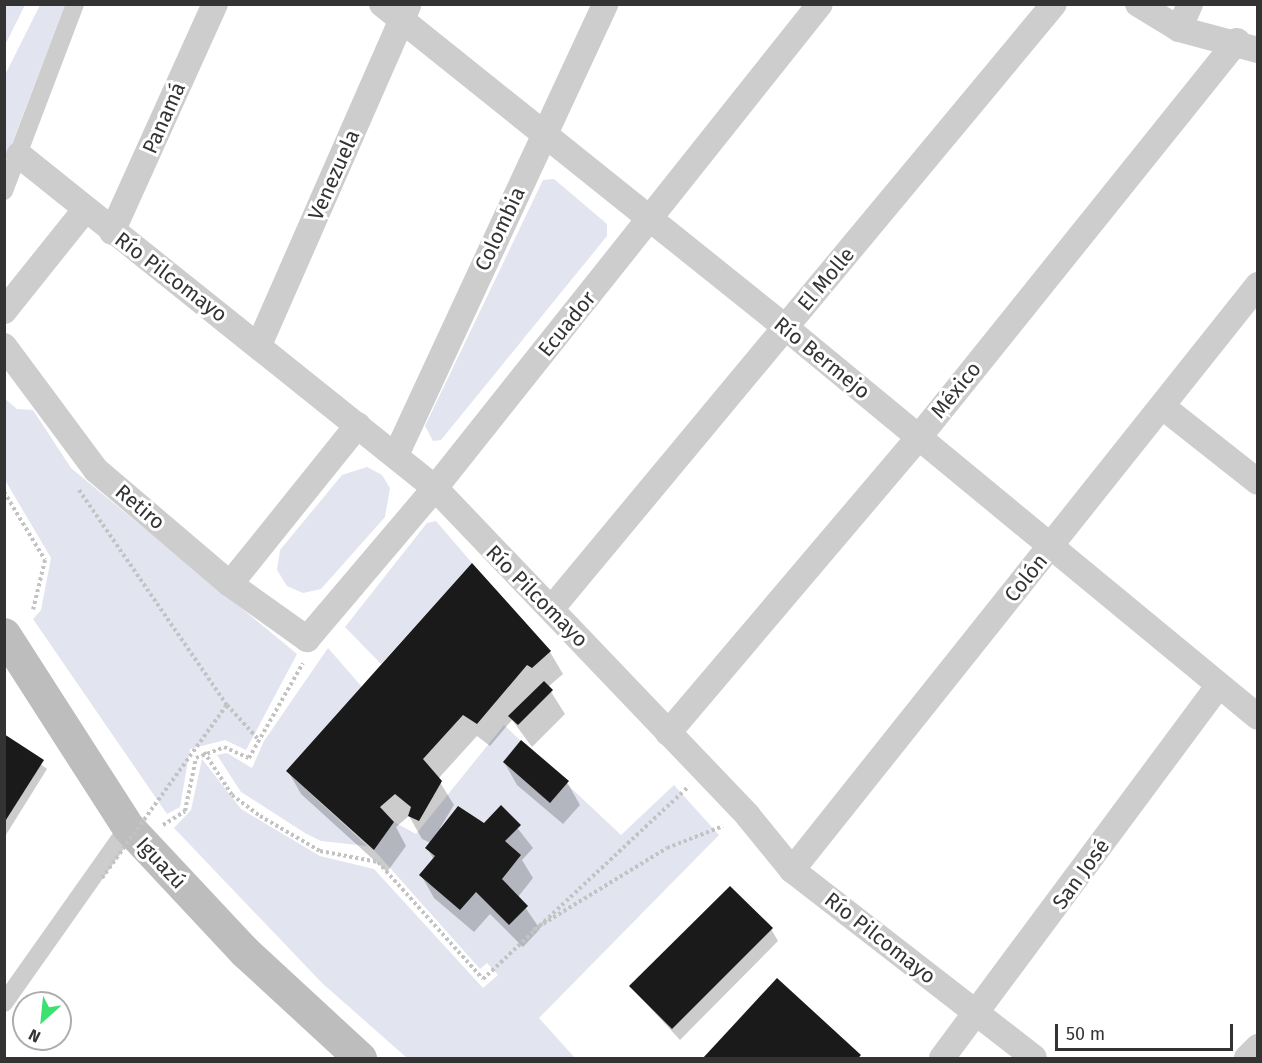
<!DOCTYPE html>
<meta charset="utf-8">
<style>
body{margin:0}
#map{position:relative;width:1262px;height:1063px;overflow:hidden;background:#fff;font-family:"Fira Sans",sans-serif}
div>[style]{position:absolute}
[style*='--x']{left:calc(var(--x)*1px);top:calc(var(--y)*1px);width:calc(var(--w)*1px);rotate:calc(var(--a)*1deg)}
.green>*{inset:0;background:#e2e4ef}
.shadow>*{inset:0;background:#0003}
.building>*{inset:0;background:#1a1a1a}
.path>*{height:4px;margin-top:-2px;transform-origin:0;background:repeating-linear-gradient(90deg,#c3c3c3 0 3px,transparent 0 6px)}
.pedestrian>*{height:18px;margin:-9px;padding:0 9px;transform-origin:9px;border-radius:9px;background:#cdcdcd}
.minor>*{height:26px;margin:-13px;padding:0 13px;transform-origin:13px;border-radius:13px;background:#cdcdcd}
.secondary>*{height:33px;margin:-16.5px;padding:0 16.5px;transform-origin:16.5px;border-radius:16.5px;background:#bdbdbd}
.path-bridge>*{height:4px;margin-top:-2px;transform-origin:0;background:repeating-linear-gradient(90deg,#c3c3c3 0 3px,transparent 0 6px)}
span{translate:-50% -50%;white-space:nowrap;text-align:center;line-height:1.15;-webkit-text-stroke:6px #fff;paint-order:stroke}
.street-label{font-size:21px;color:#333}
.frame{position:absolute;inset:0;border:6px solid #333;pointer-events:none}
.north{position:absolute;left:12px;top:991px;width:60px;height:60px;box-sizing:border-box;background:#fff;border:2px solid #adadad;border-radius:50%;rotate:207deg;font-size:16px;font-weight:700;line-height:24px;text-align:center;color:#333}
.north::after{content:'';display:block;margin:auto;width:21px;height:27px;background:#3de170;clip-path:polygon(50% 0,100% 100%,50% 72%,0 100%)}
.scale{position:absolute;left:1055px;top:1024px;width:178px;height:27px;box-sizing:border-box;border:3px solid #333;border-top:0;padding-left:8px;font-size:18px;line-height:21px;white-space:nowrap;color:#333;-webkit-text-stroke:4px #fff;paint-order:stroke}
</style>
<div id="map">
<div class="green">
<i style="clip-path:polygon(6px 5px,25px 5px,5px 45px,4px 8px)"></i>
<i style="clip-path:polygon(40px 5px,65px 5px,5px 162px,5px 75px)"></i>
<i style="clip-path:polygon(554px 179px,607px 224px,607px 236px,441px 440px,433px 441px,425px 426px,543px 180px)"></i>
<i style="clip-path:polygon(4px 398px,17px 409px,33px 410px,71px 468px,297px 654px,246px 750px,225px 740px,190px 749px,180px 807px,167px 814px,33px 619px,41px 610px,51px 558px,5px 480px)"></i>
<i style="clip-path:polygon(367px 467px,382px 475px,390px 488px,385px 517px,321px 589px,303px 593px,287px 586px,277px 570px,280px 550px,342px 475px)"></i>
<i style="clip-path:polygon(436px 521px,472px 563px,381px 664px,345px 627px,427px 523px)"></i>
<i style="clip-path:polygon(328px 648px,362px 687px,286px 771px,367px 846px,321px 841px,305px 833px,241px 792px,217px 755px,227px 753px,252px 768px,264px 741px)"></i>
<i style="clip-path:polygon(504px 725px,621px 835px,674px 785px,719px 835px,539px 1018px,575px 1058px,407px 1058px,322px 983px,174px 828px,191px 810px,202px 759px,241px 809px,320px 856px,374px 869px,483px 988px,498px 975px,487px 963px,480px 969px,374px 850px,394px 822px,416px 834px)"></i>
</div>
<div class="shadow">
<i style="clip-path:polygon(472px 565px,550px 652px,563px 674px,548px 687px,565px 714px,532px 747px,512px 720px,490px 746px,477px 736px,438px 779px,454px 805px,440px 828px,484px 825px,501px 807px,533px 848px,522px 860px,533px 878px,518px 897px,540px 929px,523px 947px,490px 914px,474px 932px,434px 898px,421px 875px,434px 860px,427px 848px,431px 843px,422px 839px,409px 816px,396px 827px,406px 846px,387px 872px,301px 794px,288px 771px)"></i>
<i style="clip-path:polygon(4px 736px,47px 769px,4px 838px)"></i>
<i style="clip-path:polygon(504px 762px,567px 782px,580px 805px,563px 824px,517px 785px)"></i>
<i style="clip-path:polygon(771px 929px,778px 941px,680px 1040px,631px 987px)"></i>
<i style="clip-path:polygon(777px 980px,860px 1056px,861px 1058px,705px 1058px)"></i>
</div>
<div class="building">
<i style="clip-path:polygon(472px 563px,551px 651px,532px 668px,527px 665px,477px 724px,463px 715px,423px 759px,442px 781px,419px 821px,408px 816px,411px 807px,395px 794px,380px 807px,394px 822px,374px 850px,286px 771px)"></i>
<i style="clip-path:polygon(544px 681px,553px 690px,518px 725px,508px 716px)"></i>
<i style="clip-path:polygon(4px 734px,44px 760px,4px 823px)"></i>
<i style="clip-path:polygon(521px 740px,569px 781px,550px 803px,503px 762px)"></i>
<i style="clip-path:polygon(501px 805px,521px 825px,505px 841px,521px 855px,502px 879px,528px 906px,509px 925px,476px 892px,460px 910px,419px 875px,435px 856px,425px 848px,458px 806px,484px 823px)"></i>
<i style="clip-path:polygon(730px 886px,773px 928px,672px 1029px,629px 986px)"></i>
<i style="clip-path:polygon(777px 978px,861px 1055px,858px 1058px,703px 1058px)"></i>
</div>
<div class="path">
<i style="--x:79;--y:490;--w:261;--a:55.5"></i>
<i style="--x:227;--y:705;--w:47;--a:47.6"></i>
<i style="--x:4;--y:492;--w:79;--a:58.9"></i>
<i style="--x:45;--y:560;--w:51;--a:103.5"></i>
<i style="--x:204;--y:752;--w:51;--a:56.9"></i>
<i style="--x:232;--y:795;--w:35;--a:37"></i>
<i style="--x:260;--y:816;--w:69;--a:30.3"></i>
<i style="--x:320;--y:851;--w:59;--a:10.7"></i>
<i style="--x:378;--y:862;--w:157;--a:48.1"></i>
<i style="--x:483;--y:979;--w:282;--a:-43.1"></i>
<i style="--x:163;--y:825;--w:26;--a:-32"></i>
<i style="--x:185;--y:811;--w:54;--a:-78.3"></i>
<i style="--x:196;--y:758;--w:30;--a:-21"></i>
<i style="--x:224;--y:747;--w:27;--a:24"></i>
<i style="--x:249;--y:758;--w:109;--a:-60.4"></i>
<i style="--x:533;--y:930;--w:157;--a:-31.5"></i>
<i style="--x:667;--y:848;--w:60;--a:-21.4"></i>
</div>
<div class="pedestrian">
<i style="--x:4;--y:191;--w:200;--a:-69.2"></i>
<i style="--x:4;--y:1003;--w:215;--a:-54.8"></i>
</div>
<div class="minor">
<i style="--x:382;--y:4;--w:516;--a:38.71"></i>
<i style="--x:785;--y:327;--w:613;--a:39.51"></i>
<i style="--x:1138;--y:4;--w:48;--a:31.4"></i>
<i style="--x:1179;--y:29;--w:82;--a:14.9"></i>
<i style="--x:1179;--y:29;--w:27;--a:-66"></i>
<i style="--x:19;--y:155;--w:533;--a:38.68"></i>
<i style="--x:435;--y:488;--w:453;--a:46.3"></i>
<i style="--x:748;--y:816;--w:70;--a:50.8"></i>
<i style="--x:792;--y:870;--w:306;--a:37.8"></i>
<i style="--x:112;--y:232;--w:250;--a:-65.7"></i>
<i style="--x:4;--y:311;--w:128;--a:-51.3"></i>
<i style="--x:259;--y:345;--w:371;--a:-66.3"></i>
<i style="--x:4;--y:346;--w:154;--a:53.4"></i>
<i style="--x:96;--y:470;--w:176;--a:40.4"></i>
<i style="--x:230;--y:584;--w:95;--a:35.5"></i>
<i style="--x:307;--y:639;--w:198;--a:-49.7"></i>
<i style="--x:435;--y:488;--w:618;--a:-51.5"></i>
<i style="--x:1163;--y:407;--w:121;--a:38.3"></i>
<i style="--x:396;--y:455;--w:497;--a:-65.1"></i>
<i style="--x:230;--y:584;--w:204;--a:-51.2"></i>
<i style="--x:552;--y:608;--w:785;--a:-50.27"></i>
<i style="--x:668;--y:733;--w:388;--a:-49.7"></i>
<i style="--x:919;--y:437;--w:508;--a:-51.23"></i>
<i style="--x:792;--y:870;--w:748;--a:-51.46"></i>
<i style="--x:942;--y:1058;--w:462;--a:-53.4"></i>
<i style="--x:1247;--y:1058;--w:16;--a:-45"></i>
</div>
<div class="secondary">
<i style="--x:4;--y:634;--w:229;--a:57.3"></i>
<i style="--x:128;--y:827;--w:170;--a:46.9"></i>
<i style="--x:244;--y:951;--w:158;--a:42.7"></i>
</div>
<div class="path-bridge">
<i style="--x:102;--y:878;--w:213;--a:-54.2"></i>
</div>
<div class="street-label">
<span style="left:164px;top:118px;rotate:-66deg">Panamá</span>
<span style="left:334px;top:175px;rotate:-66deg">Venezuela</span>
<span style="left:500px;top:229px;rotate:-65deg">Colombia</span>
<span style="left:171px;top:277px;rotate:37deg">Río Pilcomayo</span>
<span style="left:826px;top:279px;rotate:-50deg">El Molle</span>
<span style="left:567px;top:324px;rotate:-51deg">Ecuador</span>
<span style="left:822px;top:358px;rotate:39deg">Río Bermejo</span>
<span style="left:956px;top:390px;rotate:-51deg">México</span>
<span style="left:140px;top:507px;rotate:40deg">Retiro</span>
<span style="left:1026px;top:578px;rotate:-51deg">Colón</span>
<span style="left:537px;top:596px;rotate:45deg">Río Pilcomayo</span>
<span style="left:161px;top:863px;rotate:47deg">Iguazú</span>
<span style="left:1081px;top:874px;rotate:-54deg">San José</span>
<span style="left:880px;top:938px;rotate:38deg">Río Pilcomayo</span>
</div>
<div class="frame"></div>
<div class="north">N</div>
<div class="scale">50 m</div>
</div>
